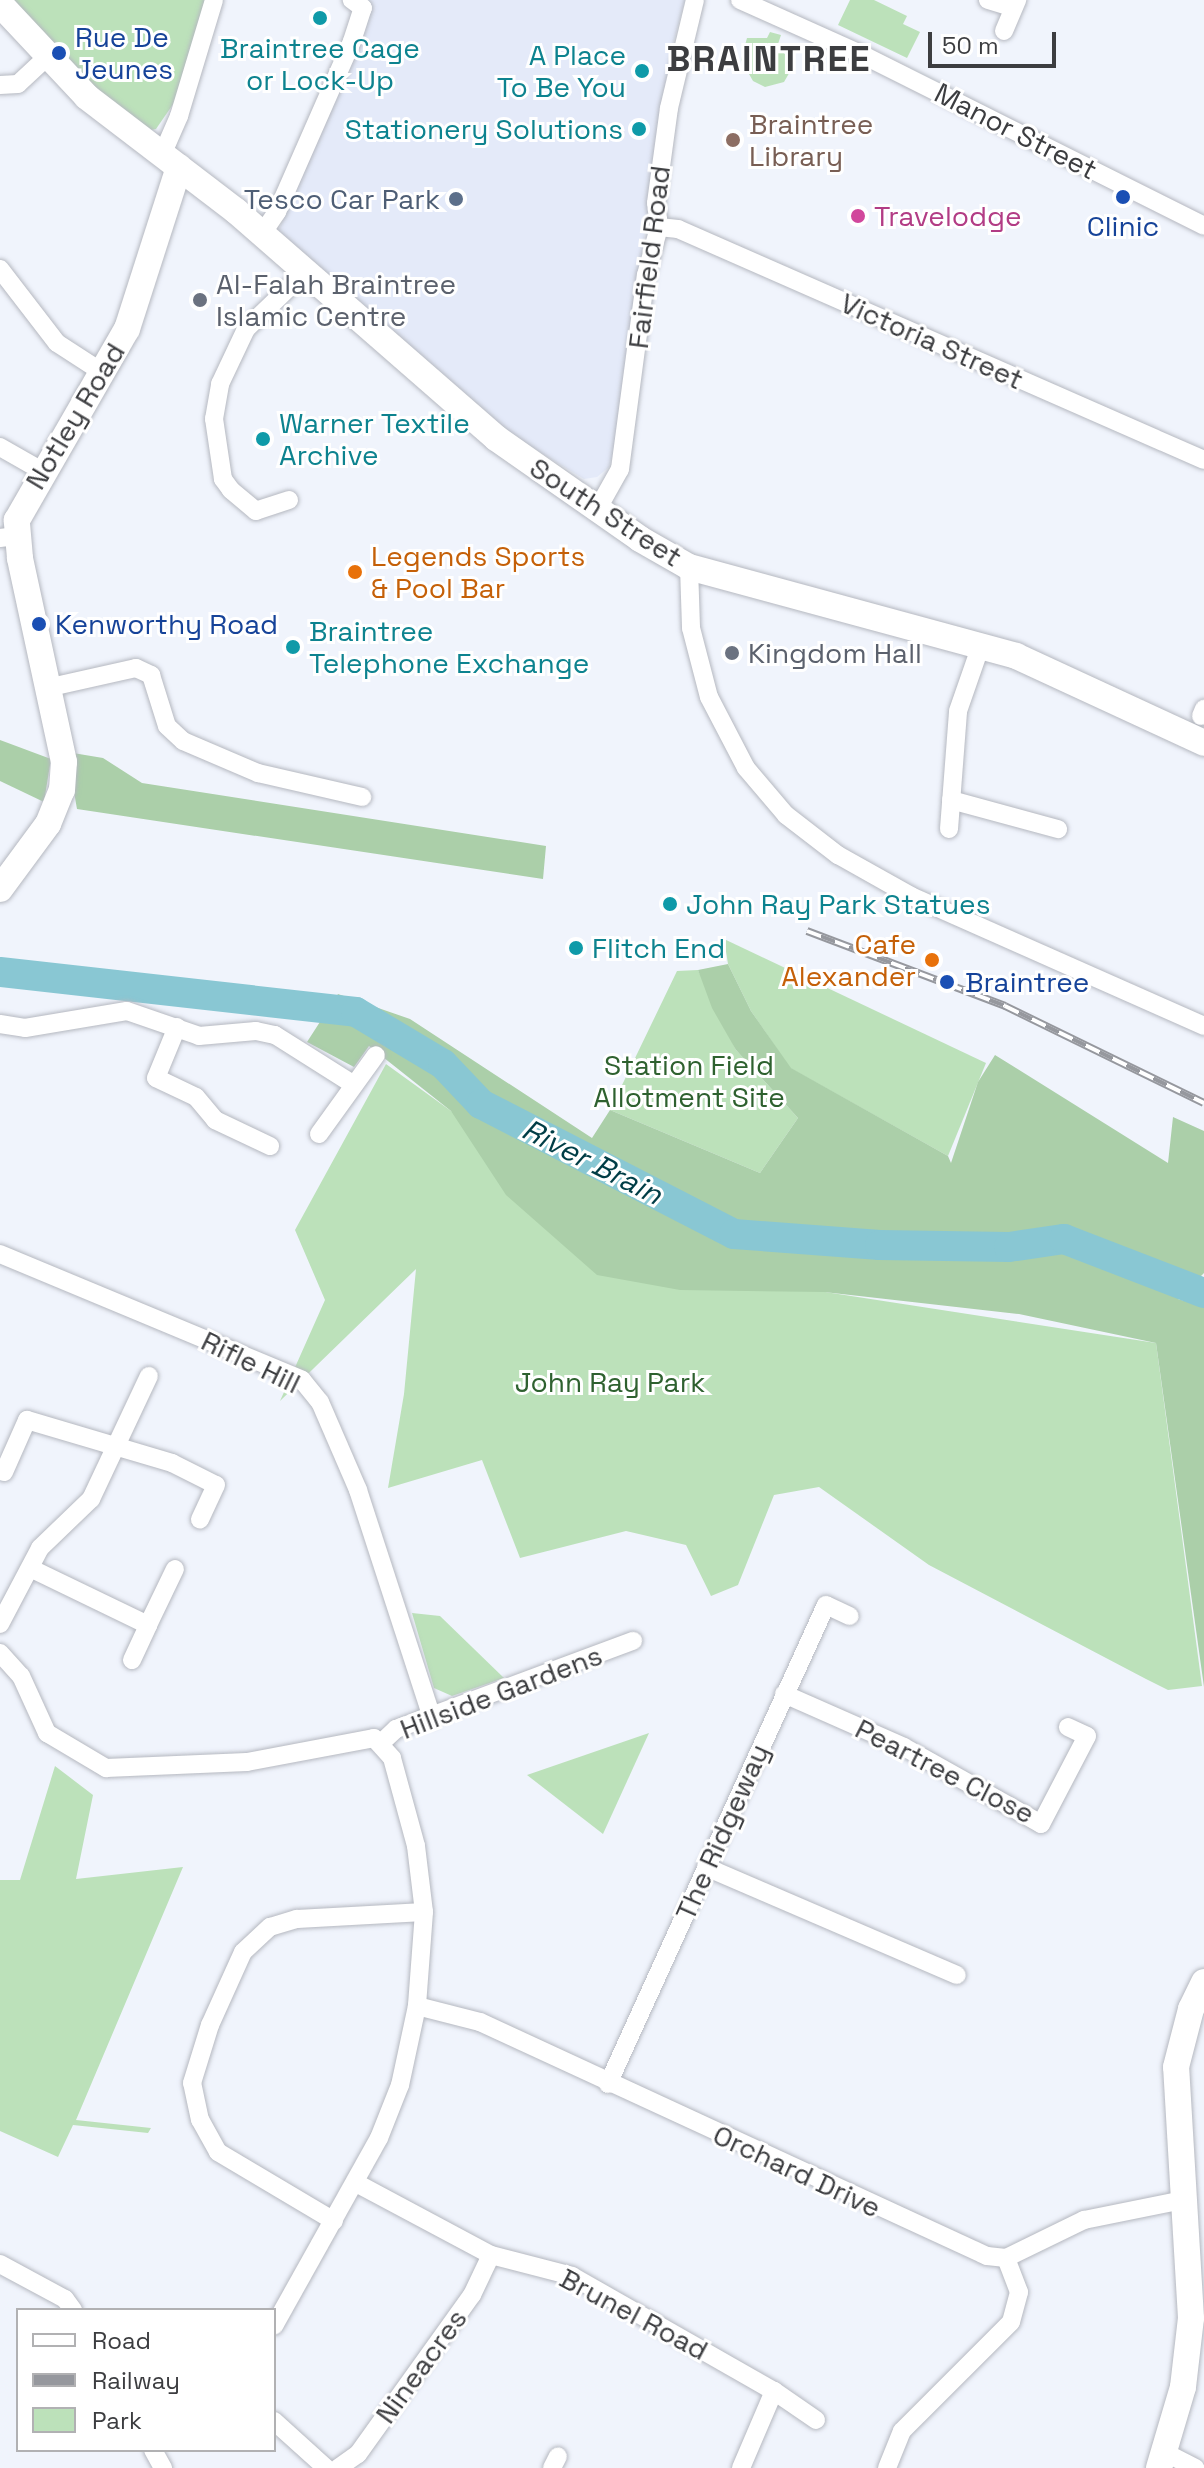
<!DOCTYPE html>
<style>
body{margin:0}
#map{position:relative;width:1204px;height:2468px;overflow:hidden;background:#f0f4fc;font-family:"Space Grotesk",sans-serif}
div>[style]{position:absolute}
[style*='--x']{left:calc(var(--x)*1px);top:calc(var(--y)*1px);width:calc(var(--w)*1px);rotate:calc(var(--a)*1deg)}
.built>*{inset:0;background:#e4eaf9}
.green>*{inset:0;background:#bce1ba}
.forest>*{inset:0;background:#abcfa9}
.river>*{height:30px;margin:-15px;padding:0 15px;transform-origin:15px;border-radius:15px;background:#89c7d3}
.roads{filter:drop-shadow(0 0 2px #b5b8c0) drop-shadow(0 0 2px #b5b8c0)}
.street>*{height:18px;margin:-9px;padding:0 9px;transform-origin:9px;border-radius:9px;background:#fff}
.secondary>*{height:26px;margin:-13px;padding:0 13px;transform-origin:13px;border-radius:13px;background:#fff}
.rail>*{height:8px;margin-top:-4px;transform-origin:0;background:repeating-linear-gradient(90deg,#fff 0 15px,#96989e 0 30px);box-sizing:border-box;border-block:2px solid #96989e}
.dots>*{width:22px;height:22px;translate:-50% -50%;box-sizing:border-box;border:4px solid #fff;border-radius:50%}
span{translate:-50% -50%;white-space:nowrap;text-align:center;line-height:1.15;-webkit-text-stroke:6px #fff;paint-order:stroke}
.transit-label{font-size:28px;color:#164399}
.left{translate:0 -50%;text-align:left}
.culture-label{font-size:28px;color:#0d838f}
.right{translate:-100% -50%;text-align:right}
.education-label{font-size:28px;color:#785e54}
.street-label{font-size:28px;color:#3c3d40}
.service-label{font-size:28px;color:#4e5e75}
.hotel-label{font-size:28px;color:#b23c85}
.worship-label{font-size:28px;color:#5b616d}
.food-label{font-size:28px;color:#c56008}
.park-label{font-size:28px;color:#2e612f}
.water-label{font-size:30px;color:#003d46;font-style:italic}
.district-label{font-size:36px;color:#3c3d40;font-weight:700;letter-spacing:2px}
.legend{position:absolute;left:16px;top:2308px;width:260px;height:144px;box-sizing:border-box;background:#fff;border:2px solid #b1b1b3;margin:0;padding:10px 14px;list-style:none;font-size:24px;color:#3c3d40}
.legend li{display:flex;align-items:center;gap:16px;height:40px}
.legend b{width:40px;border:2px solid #b1b1b3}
.scale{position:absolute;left:928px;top:32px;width:128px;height:36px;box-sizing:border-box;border:4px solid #3c3d40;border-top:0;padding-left:10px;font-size:24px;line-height:28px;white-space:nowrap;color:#3c3d40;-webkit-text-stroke:6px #fff;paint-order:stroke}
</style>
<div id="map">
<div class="built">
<i style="clip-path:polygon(358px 0,685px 0,670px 55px,615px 444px,609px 467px,597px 477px,584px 479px,500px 428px,276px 237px,367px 16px)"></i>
</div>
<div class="green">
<i style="clip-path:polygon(10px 0,205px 0,176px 100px,156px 129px,145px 131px,116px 109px)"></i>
<i style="clip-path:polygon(850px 0,874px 0,907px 16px,903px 24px,920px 32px,907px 58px,838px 25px)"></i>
<i style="clip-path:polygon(770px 32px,781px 35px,777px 47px,795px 63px,784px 82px,765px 87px,753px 81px,741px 60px,747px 38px,767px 38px)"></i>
<i style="clip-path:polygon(724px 939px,986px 1063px,948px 1156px,790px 1068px,751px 1011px,728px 964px)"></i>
<i style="clip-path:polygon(698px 970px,736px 1050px,798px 1118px,760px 1173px,610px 1110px,677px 971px)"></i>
<i style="clip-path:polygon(386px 1064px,451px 1111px,722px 1276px,1156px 1343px,1202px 1686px,1168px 1690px,1146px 1679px,929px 1565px,819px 1487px,774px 1495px,738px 1585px,711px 1596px,686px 1545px,626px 1531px,520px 1558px,482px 1460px,388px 1488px,404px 1394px,416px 1269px,280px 1401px,325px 1300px,295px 1230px)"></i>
<i style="clip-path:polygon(412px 1613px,440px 1616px,504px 1678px,452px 1696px,434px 1688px)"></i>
<i style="clip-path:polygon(649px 1733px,603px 1834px,527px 1775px)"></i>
<i style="clip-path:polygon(55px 1766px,93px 1795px,76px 1879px,183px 1867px,76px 2120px,151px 2128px,148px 2133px,73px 2125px,58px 2157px,0 2131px,0 1880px,20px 1880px)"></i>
</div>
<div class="forest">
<i style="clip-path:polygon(0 740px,51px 759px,44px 802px,0 781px)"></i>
<i style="clip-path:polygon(67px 752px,103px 758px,142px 783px,546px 846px,543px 879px,77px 809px)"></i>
<i style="clip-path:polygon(728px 964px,751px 1011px,791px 1068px,948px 1156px,951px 1163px,978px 1082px,995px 1055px,1168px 1163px,1173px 1117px,1204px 1131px,1204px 1273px,1178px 1299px,1204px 1307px,1204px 1687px,1156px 1343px,1019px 1314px,824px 1292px,680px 1290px,597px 1275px,506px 1195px,451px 1111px,369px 1046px,354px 1067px,307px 1042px,338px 994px,410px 1019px,592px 1138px,610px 1110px,760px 1173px,798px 1118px,736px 1050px,712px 1008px,698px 970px)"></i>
</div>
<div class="river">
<i style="--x:0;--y:972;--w:358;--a:6.4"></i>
<i style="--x:356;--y:1012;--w:101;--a:30.9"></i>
<i style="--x:443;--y:1064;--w:55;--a:46.5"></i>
<i style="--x:481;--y:1104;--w:284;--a:27.2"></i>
<i style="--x:734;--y:1234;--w:146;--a:4.3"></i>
<i style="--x:880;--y:1245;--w:129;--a:0.9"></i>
<i style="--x:1009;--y:1247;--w:56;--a:-8.3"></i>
<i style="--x:1064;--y:1239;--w:150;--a:21.1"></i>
</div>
<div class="roads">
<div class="street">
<i style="--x:740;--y:0;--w:137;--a:24.1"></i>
<i style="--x:865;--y:56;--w:379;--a:26.6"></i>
<i style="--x:988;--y:0;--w:24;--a:17"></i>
<i style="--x:1004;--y:31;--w:34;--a:-67"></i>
<i style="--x:0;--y:85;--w:18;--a:-3"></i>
<i style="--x:18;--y:84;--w:40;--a:-43"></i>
<i style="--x:162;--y:155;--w:43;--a:-66.4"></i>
<i style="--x:179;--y:116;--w:121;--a:-73.2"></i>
<i style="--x:659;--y:227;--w:19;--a:6"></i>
<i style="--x:678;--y:229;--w:574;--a:23.71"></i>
<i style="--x:262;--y:234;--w:27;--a:-56"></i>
<i style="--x:277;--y:212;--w:187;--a:-66.3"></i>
<i style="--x:352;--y:41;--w:35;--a:-72"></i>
<i style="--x:363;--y:8;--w:14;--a:-144"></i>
<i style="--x:0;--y:269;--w:93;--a:52.4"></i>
<i style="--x:57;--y:343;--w:57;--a:32.9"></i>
<i style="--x:0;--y:447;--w:48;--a:29.7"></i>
<i style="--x:289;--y:500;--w:35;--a:162"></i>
<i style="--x:256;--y:511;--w:33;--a:-140"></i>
<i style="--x:231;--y:490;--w:14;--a:-126"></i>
<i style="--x:223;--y:479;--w:61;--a:-98.5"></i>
<i style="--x:214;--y:419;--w:36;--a:-80"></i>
<i style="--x:220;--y:384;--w:61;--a:-64.7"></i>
<i style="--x:246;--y:329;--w:79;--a:-44"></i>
<i style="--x:597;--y:510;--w:47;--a:-60.7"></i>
<i style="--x:620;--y:469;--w:196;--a:-82.4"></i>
<i style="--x:646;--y:275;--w:50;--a:-74.8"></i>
<i style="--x:659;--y:227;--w:24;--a:-97"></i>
<i style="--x:656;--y:203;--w:96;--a:-82.2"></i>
<i style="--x:669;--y:108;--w:111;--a:-76.5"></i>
<i style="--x:0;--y:538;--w:17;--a:-7"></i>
<i style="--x:689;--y:567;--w:61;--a:88.1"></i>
<i style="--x:691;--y:628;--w:71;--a:75.4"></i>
<i style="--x:709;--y:697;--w:80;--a:62.5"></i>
<i style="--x:746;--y:768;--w:62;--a:49.6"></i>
<i style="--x:786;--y:815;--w:66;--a:37.6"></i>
<i style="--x:838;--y:855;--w:84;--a:29.3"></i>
<i style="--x:911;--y:896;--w:321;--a:23.9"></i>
<i style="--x:51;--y:687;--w:87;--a:-12.6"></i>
<i style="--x:136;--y:668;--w:17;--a:25"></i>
<i style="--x:151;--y:675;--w:53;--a:72.6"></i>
<i style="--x:167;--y:726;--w:22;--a:43"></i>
<i style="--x:183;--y:741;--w:82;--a:23.1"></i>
<i style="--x:258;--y:773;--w:107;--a:13"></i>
<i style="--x:1201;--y:716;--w:8;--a:-67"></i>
<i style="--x:951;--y:800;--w:111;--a:15.2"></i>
<i style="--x:949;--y:829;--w:118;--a:-85.6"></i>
<i style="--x:958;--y:711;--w:70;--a:-70.8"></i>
<i style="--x:0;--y:1024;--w:25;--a:9"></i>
<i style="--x:25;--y:1028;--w:103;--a:-9.5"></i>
<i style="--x:127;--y:1011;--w:76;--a:19.1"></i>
<i style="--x:199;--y:1036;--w:57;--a:-5"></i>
<i style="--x:256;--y:1031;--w:19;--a:12"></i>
<i style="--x:275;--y:1035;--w:93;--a:32.3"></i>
<i style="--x:177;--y:1027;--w:55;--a:112.4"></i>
<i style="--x:156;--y:1078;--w:44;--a:25.4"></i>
<i style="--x:196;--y:1097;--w:30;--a:50"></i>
<i style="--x:215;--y:1120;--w:61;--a:25.3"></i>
<i style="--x:319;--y:1134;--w:97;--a:-54.2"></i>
<i style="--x:0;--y:1254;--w:327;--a:22.6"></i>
<i style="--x:302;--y:1380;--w:28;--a:51"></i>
<i style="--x:320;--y:1402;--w:96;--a:66.6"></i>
<i style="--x:358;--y:1490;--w:240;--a:72"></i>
<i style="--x:4;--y:1472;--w:57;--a:-66.1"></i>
<i style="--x:27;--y:1420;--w:151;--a:16.5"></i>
<i style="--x:172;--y:1463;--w:49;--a:26.6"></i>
<i style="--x:216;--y:1485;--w:38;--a:115"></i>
<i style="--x:32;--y:1569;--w:129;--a:25.8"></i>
<i style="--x:148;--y:1625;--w:62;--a:-64.3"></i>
<i style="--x:0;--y:1624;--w:86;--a:-62.2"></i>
<i style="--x:40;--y:1548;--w:71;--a:-43.9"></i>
<i style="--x:91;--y:1499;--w:136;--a:-64.8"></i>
<i style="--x:0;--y:1653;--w:31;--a:48"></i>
<i style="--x:21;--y:1676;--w:63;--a:65.5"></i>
<i style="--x:47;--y:1733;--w:69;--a:30.7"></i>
<i style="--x:106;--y:1768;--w:141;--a:-2.4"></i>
<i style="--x:247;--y:1762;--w:129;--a:-10.7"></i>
<i style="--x:374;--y:1738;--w:27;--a:48"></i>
<i style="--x:392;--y:1758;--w:91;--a:74.7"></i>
<i style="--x:416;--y:1846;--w:66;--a:83.1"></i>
<i style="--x:424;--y:1912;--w:94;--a:94.3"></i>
<i style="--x:417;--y:2006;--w:81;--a:102.1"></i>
<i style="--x:400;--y:2085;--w:57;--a:111.6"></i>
<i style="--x:379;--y:2138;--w:215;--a:119.2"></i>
<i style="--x:132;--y:1660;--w:38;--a:-65"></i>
<i style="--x:784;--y:1694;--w:131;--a:23.8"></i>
<i style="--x:904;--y:1747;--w:157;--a:29.3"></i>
<i style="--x:1041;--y:1824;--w:99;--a:-62.4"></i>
<i style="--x:1087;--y:1736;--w:21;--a:-155"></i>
<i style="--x:381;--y:1743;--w:21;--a:-43"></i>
<i style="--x:396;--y:1729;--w:253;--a:-20.4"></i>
<i style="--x:706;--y:1867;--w:273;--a:23.3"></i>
<i style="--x:417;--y:2006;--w:65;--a:14.3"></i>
<i style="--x:480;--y:2022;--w:558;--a:24.78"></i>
<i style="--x:987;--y:2256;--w:19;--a:6"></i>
<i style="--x:1006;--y:2258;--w:87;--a:-26"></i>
<i style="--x:1084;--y:2220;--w:101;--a:-11.4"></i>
<i style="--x:608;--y:2084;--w:526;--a:-65.53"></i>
<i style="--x:826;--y:1605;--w:26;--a:25"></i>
<i style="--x:358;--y:2184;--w:151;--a:28.1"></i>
<i style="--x:491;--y:2255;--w:84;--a:14.5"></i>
<i style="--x:572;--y:2276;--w:232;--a:29.7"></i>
<i style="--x:774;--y:2391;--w:51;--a:34.6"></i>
<i style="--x:334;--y:2221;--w:135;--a:-149.3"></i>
<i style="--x:218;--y:2152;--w:37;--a:-119"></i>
<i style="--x:200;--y:2120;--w:38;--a:-102"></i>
<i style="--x:192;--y:2083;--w:61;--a:-72.8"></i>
<i style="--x:210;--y:2025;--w:80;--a:-65.7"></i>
<i style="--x:243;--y:1952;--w:37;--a:-43"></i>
<i style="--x:270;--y:1927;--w:28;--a:-17"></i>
<i style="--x:297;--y:1919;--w:127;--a:-3.2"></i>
<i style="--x:0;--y:2264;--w:74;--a:28.3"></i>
<i style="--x:65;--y:2299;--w:14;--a:54"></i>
<i style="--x:274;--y:2421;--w:70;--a:42.1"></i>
<i style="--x:153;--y:2450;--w:21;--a:61"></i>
<i style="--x:1166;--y:2453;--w:33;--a:27"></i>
<i style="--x:338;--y:2468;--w:24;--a:-35"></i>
<i style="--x:358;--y:2454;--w:196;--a:-54.4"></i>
<i style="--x:472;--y:2295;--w:44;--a:-64.6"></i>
<i style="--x:552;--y:2468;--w:13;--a:-63"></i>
<i style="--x:741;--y:2468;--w:84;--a:-66.8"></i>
<i style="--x:887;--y:2468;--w:40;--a:-68"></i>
<i style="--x:902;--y:2431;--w:154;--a:-45"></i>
<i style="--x:1011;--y:2322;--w:31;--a:-75"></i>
<i style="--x:1019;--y:2292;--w:36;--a:-111"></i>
</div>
<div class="secondary">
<i style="--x:0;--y:4;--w:127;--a:46.9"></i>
<i style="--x:87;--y:97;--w:188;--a:37.4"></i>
<i style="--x:236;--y:211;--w:345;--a:41.1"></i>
<i style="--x:496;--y:438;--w:176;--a:35"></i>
<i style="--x:640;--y:539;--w:56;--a:29.7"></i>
<i style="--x:689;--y:567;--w:339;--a:15.2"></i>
<i style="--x:1016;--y:656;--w:207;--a:24.8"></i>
<i style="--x:0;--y:889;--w:81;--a:-53.6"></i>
<i style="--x:48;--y:824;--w:37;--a:-68"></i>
<i style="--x:62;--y:790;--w:28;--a:-86"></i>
<i style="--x:64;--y:762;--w:209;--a:-102.2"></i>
<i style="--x:20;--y:558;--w:38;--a:-95"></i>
<i style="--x:17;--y:520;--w:220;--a:-60.1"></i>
<i style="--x:127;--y:329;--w:170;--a:-72.2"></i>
<i style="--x:1159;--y:2468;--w:84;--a:-73.5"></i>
<i style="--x:1183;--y:2387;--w:69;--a:-83.4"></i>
<i style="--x:1191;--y:2318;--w:251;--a:-93.4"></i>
<i style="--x:1176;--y:2067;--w:60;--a:-75.5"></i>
<i style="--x:1191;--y:2009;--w:30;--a:-64"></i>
</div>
</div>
<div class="rail">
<i style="--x:807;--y:931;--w:212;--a:20.7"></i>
<i style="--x:1005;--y:1006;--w:221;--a:26"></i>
</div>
<div class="dots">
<i style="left:320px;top:18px;background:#0f9aa8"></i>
<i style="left:59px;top:53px;background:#1a4fb4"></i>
<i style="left:642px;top:71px;background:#0f9aa8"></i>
<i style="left:639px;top:129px;background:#0f9aa8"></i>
<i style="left:733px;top:140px;background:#8d6e63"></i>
<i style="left:1123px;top:197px;background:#1a4fb4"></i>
<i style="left:456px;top:199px;background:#5c6f8a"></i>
<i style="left:858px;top:216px;background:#d1479c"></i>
<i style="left:200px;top:300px;background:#6b7280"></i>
<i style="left:263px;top:439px;background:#0f9aa8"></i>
<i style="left:355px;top:572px;background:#e8710a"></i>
<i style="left:39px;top:624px;background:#1a4fb4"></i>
<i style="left:293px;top:647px;background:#0f9aa8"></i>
<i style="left:732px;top:653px;background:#6b7280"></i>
<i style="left:670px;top:904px;background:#0f9aa8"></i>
<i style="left:576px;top:948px;background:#0f9aa8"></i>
<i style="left:932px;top:960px;background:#e8710a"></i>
<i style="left:947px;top:982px;background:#1a4fb4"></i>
</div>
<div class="transit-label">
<span class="left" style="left:75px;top:53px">Rue De<br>Jeunes</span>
<span style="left:1123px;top:226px">Clinic</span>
<span class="left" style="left:55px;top:624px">Kenworthy Road</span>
<span class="left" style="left:965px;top:982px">Braintree</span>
</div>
<div class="culture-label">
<span style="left:320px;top:64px">Braintree Cage<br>or Lock-Up</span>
<span class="right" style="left:626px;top:71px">A Place<br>To Be You</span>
<span class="right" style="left:623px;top:129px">Stationery Solutions</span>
<span class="left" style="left:279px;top:439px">Warner Textile<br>Archive</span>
<span class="left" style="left:309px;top:647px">Braintree<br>Telephone Exchange</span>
<span class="left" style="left:686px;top:904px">John Ray Park Statues</span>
<span class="left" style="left:592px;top:948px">Flitch End</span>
</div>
<div class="education-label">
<span class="left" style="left:749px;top:140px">Braintree<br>Library</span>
</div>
<div class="street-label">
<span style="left:1016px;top:131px;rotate:27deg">Manor Street</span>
<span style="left:649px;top:257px;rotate:-83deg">Fairfield Road</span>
<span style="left:932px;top:341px;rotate:24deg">Victoria Street</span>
<span style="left:75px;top:416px;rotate:-59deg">Notley Road</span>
<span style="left:606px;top:512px;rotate:33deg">South Street</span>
<span style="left:251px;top:1362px;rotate:26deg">Rifle Hill</span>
<span style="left:501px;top:1692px;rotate:-21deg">Hillside Gardens</span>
<span style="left:945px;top:1771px;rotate:27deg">Peartree Close</span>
<span style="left:722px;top:1832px;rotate:-66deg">The Ridgeway</span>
<span style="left:797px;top:2171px;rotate:25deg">Orchard Drive</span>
<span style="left:634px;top:2314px;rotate:28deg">Brunel Road</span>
<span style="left:421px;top:2366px;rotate:-54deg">Nineacres</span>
</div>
<div class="service-label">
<span class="right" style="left:440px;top:199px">Tesco Car Park</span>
</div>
<div class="hotel-label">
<span class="left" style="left:874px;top:216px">Travelodge</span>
</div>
<div class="worship-label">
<span class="left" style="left:216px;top:300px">Al-Falah Braintree<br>Islamic Centre</span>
<span class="left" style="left:748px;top:653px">Kingdom Hall</span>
</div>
<div class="food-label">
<span class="left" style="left:371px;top:572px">Legends Sports<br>&amp; Pool Bar</span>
<span class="right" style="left:916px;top:960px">Cafe<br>Alexander</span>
</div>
<div class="park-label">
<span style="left:689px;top:1081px">Station Field<br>Allotment Site</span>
<span style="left:610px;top:1382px">John Ray Park</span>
</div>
<div class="water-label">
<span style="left:592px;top:1162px;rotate:27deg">River Brain</span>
</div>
<div class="district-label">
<span style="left:769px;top:60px">BRAINTREE</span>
</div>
<ul class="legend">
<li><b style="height:10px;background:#fff"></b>Road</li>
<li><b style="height:10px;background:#96989e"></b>Railway</li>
<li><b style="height:22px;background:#bce1ba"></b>Park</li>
</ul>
<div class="scale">50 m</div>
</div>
